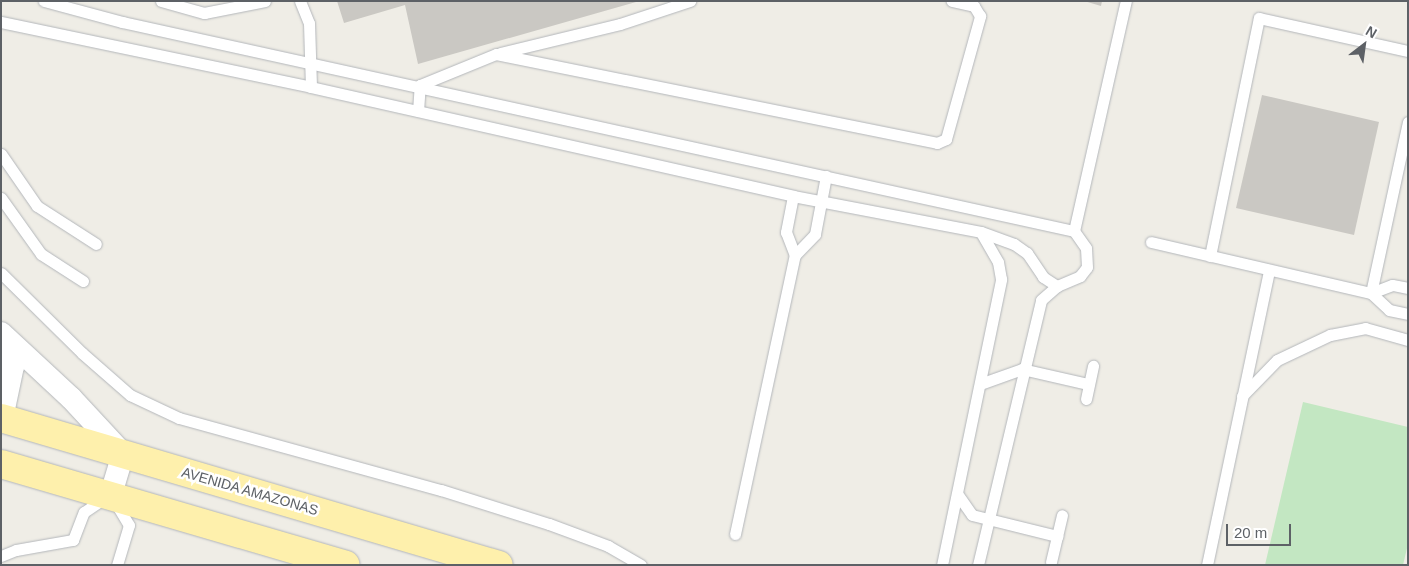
<!DOCTYPE html>
<style>
body{margin:0}
#map{position:relative;width:1409px;height:566px;overflow:hidden;background:#efede6;font-family:Arial,sans-serif}
div>[style]{position:absolute}
[style*='--x']{left:calc(var(--x)*1px);top:calc(var(--y)*1px);width:calc(var(--w)*1px);rotate:calc(var(--a)*1deg)}
.green>*{inset:0;background:#c3e7c2}
.building>*{inset:0;background:#cac8c3}
.roads{filter:drop-shadow(0 0 1px #b3b6ba) drop-shadow(0 0 1px #b3b6ba)}
.lane>*{height:11px;margin:-5.5px;padding:0 5.5px;transform-origin:5.5px;border-radius:5.5px;background:#fff}
.street>*{height:22px;margin:-11px;padding:0 11px;transform-origin:11px;border-radius:11px;background:#fff}
.primary>*{height:28px;margin:-14px;padding:0 14px;transform-origin:14px;border-radius:14px;background:#fef0ac}
span{translate:-50% -50%;white-space:nowrap;text-align:center;line-height:1.15;-webkit-text-stroke:5px #fff;paint-order:stroke}
.street-label{font-size:14px;color:#5d6166}
.frame{position:absolute;inset:0;border:2px solid #5d6166;pointer-events:none}
.north{position:absolute;left:1339px;top:20px;width:50px;height:50px;-webkit-text-stroke:4px #fff;paint-order:stroke;rotate:30deg;font-size:14px;font-weight:700;line-height:20px;text-align:center;color:#5d6166}
.north::after{content:'';display:block;margin:auto;width:18px;height:22px;background:#5d6166;clip-path:polygon(50% 0,100% 100%,50% 72%,0 100%)}
.scale{position:absolute;left:1226px;top:524px;width:65px;height:22px;box-sizing:border-box;border:2px solid #5d6166;border-top:0;padding-left:6px;font-size:15px;line-height:18px;white-space:nowrap;color:#5d6166;-webkit-text-stroke:4px #fff;paint-order:stroke}
</style>
<div id="map">
<div class="green">
<i style="clip-path:polygon(1303px 402px,1408px 427px,1408px 544px,1403px 565px,1265px 565px)"></i>
</div>
<div class="building">
<i style="clip-path:polygon(337px 1px,636px 1px,636px 2px,418px 64px,405px 5px,344px 23px)"></i>
<i style="clip-path:polygon(1084px 1px,1102px 1px,1101px 6px)"></i>
<i style="clip-path:polygon(1262px 95px,1379px 122px,1354px 235px,1236px 208px)"></i>
</div>
<div class="roads">
<div class="lane">
<i style="--x:161;--y:1;--w:45;--a:15.6"></i>
<i style="--x:204;--y:13;--w:62;--a:-11.1"></i>
<i style="--x:300;--y:1;--w:24;--a:68"></i>
<i style="--x:309;--y:23;--w:64;--a:88.2"></i>
<i style="--x:1;--y:22;--w:317;--a:11.8"></i>
<i style="--x:311;--y:87;--w:494;--a:12.7"></i>
<i style="--x:793;--y:196;--w:191;--a:10.8"></i>
<i style="--x:981;--y:232;--w:35;--a:20"></i>
<i style="--x:1014;--y:244;--w:16;--a:35"></i>
<i style="--x:1027;--y:253;--w:29;--a:56"></i>
<i style="--x:1043;--y:277;--w:17;--a:33"></i>
<i style="--x:1057;--y:286;--w:25;--a:-23"></i>
<i style="--x:1080;--y:276;--w:11;--a:-52"></i>
<i style="--x:1087;--y:267;--w:19;--a:-93"></i>
<i style="--x:1086;--y:248;--w:21;--a:-125"></i>
<i style="--x:1074;--y:231;--w:975;--a:-167.62"></i>
<i style="--x:122;--y:22;--w:81;--a:-164.9"></i>
<i style="--x:500;--y:53;--w:123;--a:-13.6"></i>
<i style="--x:620;--y:24;--w:74;--a:-18.2"></i>
<i style="--x:418;--y:111;--w:26;--a:-86"></i>
<i style="--x:420;--y:85;--w:82;--a:-22.2"></i>
<i style="--x:496;--y:54;--w:450;--a:11.4"></i>
<i style="--x:937;--y:143;--w:10;--a:-24"></i>
<i style="--x:946;--y:139;--w:128;--a:-74.5"></i>
<i style="--x:980;--y:16;--w:12;--a:-121"></i>
<i style="--x:974;--y:6;--w:23;--a:-167"></i>
<i style="--x:1;--y:154;--w:63;--a:55.3"></i>
<i style="--x:37;--y:206;--w:70;--a:32.8"></i>
<i style="--x:793;--y:196;--w:37;--a:101"></i>
<i style="--x:786;--y:232;--w:25;--a:69"></i>
<i style="--x:795;--y:255;--w:29;--a:-46"></i>
<i style="--x:815;--y:234;--w:59;--a:-79.3"></i>
<i style="--x:1;--y:198;--w:69;--a:54.5"></i>
<i style="--x:41;--y:254;--w:50;--a:32.7"></i>
<i style="--x:1074;--y:231;--w:236;--a:-77.3"></i>
<i style="--x:1151;--y:242;--w:226;--a:13.1"></i>
<i style="--x:1371;--y:293;--w:175;--a:-77.8"></i>
<i style="--x:1210;--y:256;--w:243;--a:-78.4"></i>
<i style="--x:1259;--y:18;--w:153;--a:12.5"></i>
<i style="--x:1;--y:273;--w:114;--a:44.6"></i>
<i style="--x:82;--y:353;--w:64;--a:41.2"></i>
<i style="--x:130;--y:395;--w:54;--a:25.1"></i>
<i style="--x:179;--y:418;--w:272;--a:15.4"></i>
<i style="--x:441;--y:490;--w:113;--a:17.5"></i>
<i style="--x:549;--y:524;--w:63;--a:20.4"></i>
<i style="--x:608;--y:546;--w:38;--a:30"></i>
<i style="--x:1408;--y:288;--w:16;--a:-169"></i>
<i style="--x:1392;--y:285;--w:22;--a:159"></i>
<i style="--x:1371;--y:293;--w:25;--a:43"></i>
<i style="--x:1389;--y:310;--w:19;--a:12"></i>
<i style="--x:980;--y:384;--w:45;--a:-19.7"></i>
<i style="--x:1022;--y:369;--w:68;--a:12.8"></i>
<i style="--x:1242;--y:396;--w:50;--a:-45.8"></i>
<i style="--x:1277;--y:360;--w:59;--a:-25.3"></i>
<i style="--x:1330;--y:335;--w:36;--a:-11"></i>
<i style="--x:1365;--y:328;--w:45;--a:15.6"></i>
<i style="--x:1086;--y:399;--w:34;--a:-78"></i>
<i style="--x:958;--y:495;--w:24;--a:55"></i>
<i style="--x:972;--y:515;--w:88;--a:13.9"></i>
<i style="--x:115;--y:502;--w:27;--a:59"></i>
<i style="--x:129;--y:525;--w:42;--a:106.7"></i>
<i style="--x:735;--y:534;--w:285;--a:-77.9"></i>
<i style="--x:1;--y:556;--w:16;--a:-22"></i>
<i style="--x:16;--y:550;--w:58;--a:-10"></i>
<i style="--x:73;--y:540;--w:30;--a:-69"></i>
<i style="--x:84;--y:512;--w:25;--a:-34"></i>
<i style="--x:1051;--y:562;--w:48;--a:-76.8"></i>
<i style="--x:942;--y:565;--w:292;--a:-78.3"></i>
<i style="--x:1001;--y:279;--w:17;--a:-100"></i>
<i style="--x:998;--y:262;--w:34;--a:-120"></i>
<i style="--x:978;--y:565;--w:272;--a:-76.6"></i>
<i style="--x:1041;--y:300;--w:21;--a:-41"></i>
<i style="--x:1207;--y:565;--w:301;--a:-78.1"></i>
</div>
<div class="street">
<i style="--x:1;--y:333;--w:96;--a:42.9"></i>
<i style="--x:71;--y:398;--w:76;--a:47.1"></i>
<i style="--x:123;--y:454;--w:42;--a:106.7"></i>
<i style="--x:1;--y:339;--w:30;--a:66"></i>
<i style="--x:13;--y:366;--w:53;--a:101.9"></i>
</div>
<div class="primary">
<i style="--x:1;--y:418;--w:519;--a:16.45"></i>
<i style="--x:1;--y:464;--w:359;--a:16.3"></i>
</div>
</div>
<div class="street-label">
<span style="left:250px;top:491px;rotate:16deg">AVENIDA AMAZONAS</span>
</div>
<div class="frame"></div>
<div class="north">N</div>
<div class="scale">20 m</div>
</div>
